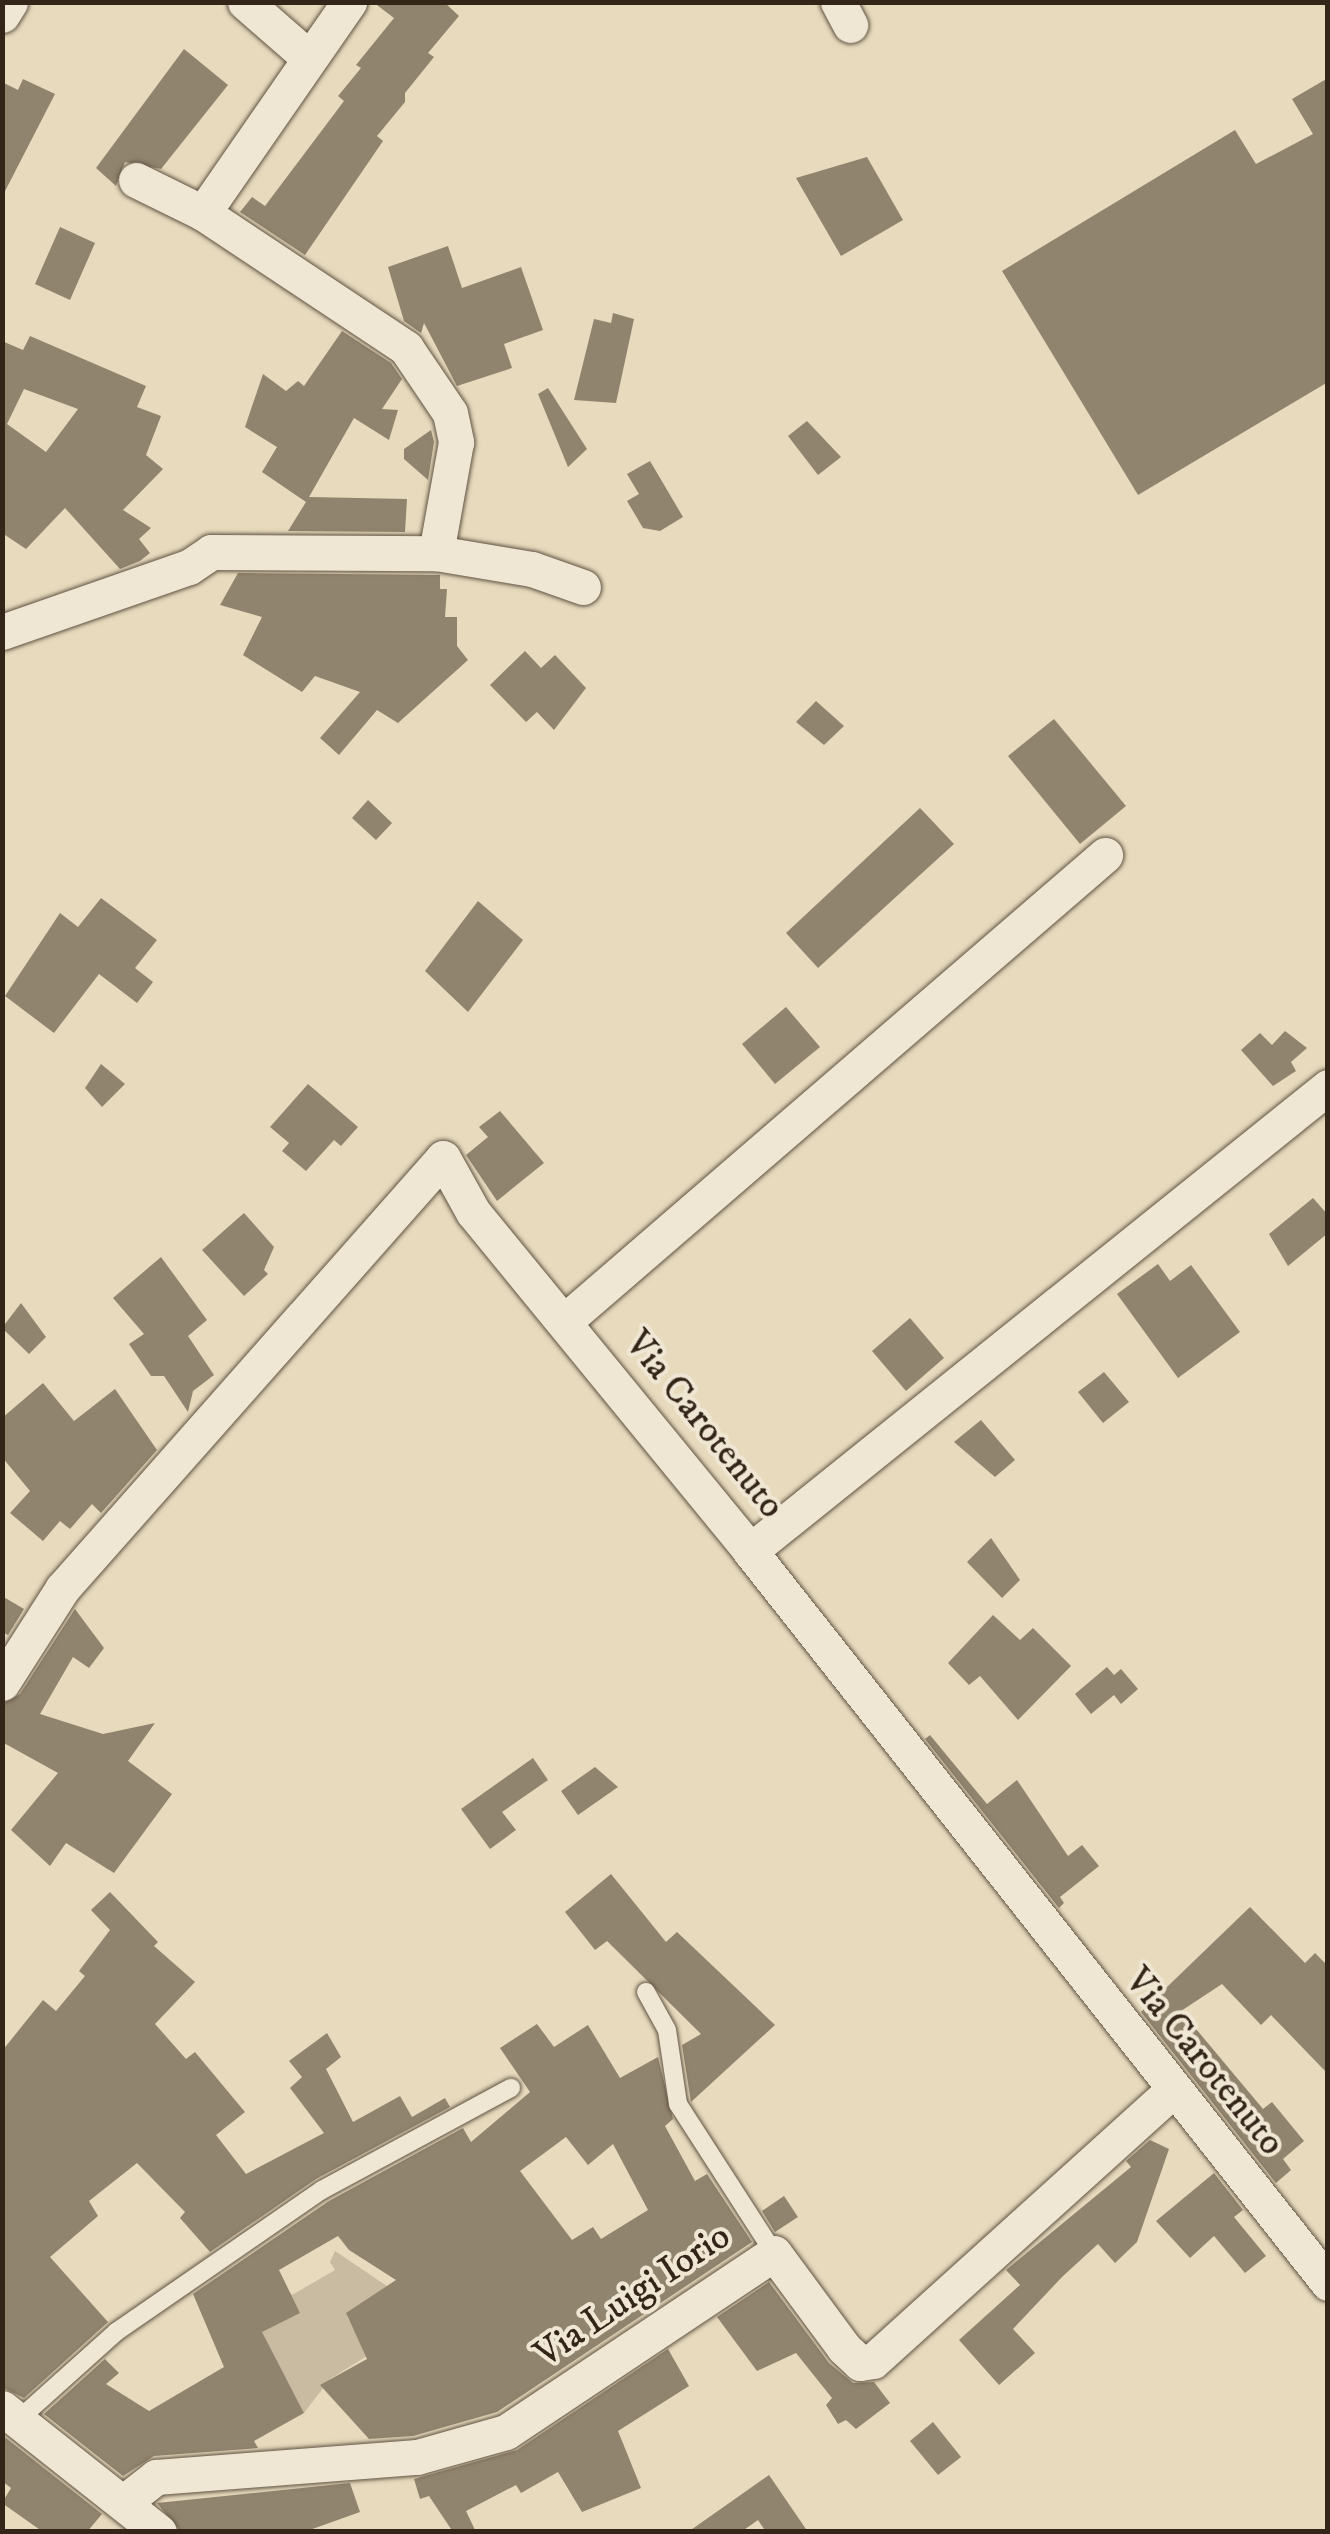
<!DOCTYPE html>
<style>
body{margin:0}
#map{position:relative;width:1330px;height:2534px;overflow:hidden;background:#e7dabd;font-family:"IM FELL DW Pica",serif}
div>[style]{position:absolute}
[style*='--x']{left:calc(var(--x)*1px);top:calc(var(--y)*1px);width:calc(var(--w)*1px);rotate:calc(var(--a)*1deg)}
.green>*{inset:0;background:#c8bba1}
.building>*{inset:0;background:#91846e}
.roads{filter:drop-shadow(0 0 2px #605342) drop-shadow(0 0 2px #605342)}
.lane>*{height:18px;margin:-9px;padding:0 9px;transform-origin:9px;border-radius:9px;background:#efe7d4}
.street>*{height:35px;margin:-17.5px;padding:0 17.5px;transform-origin:17.5px;border-radius:17.5px;background:#efe7d4}
span{translate:-50% -50%;white-space:nowrap;text-align:center;line-height:1.15;-webkit-text-stroke:8px #efe7d4;paint-order:stroke}
.street-label{font-size:38px;color:#332619}
.frame{position:absolute;inset:0;border:5px solid #332619;pointer-events:none}
</style>
<div id="map">
<div class="green">
<i style="clip-path:polygon(335px 2251px,387px 2286px,347px 2316px,367px 2356px,330px 2379px,304px 2413px,228px 2269px,239px 2280px,281px 2280px,292px 2295px,335px 2270px,330px 2262px)"></i>
</div>
<div class="building">
<i style="clip-path:polygon(373px 2px,444px 2px,459px 16px,428px 53px,434px 57px,405px 93px,405px 102px,377px 136px,383px 141px,305px 255px,240px 212px,252px 197px,265px 206px,344px 101px,338px 96px,361px 68px,356px 65px,394px 18px)"></i>
<i style="clip-path:polygon(184px 49px,228px 85px,161px 169px,125px 162px,116px 186px,96px 168px)"></i>
<i style="clip-path:polygon(1328px 78px,1328px 382px,1138px 495px,1002px 271px,1235px 130px,1256px 164px,1313px 134px,1292px 99px)"></i>
<i style="clip-path:polygon(23px 79px,55px 94px,2px 197px,2px 82px,18px 90px)"></i>
<i style="clip-path:polygon(867px 157px,903px 220px,841px 256px,796px 178px)"></i>
<i style="clip-path:polygon(60px 227px,95px 243px,70px 300px,35px 284px)"></i>
<i style="clip-path:polygon(448px 246px,462px 288px,521px 267px,543px 330px,504px 344px,512px 368px,457px 386px,424px 323px,421px 333px,404px 321px,388px 267px)"></i>
<i style="clip-path:polygon(613px 313px,634px 319px,616px 403px,574px 400px,594px 319px,611px 323px)"></i>
<i style="clip-path:polygon(342px 331px,391px 363px,402px 379px,382px 409px,398px 410px,389px 440px,354px 418px,309px 497px,407px 499px,405px 532px,288px 531px,306px 502px,262px 472px,277px 447px,245px 427px,263px 374px,286px 391px,298px 381px,304px 386px)"></i>
<i style="clip-path:polygon(evenodd,30px 336px,146px 386px,137px 407px,161px 416px,146px 455px,163px 469px,123px 510px,151px 528px,139px 539px,150px 553px,140px 561px,120px 569px,65px 508px,26px 549px,2px 533px,2px 341px,23px 350px,30px 336px,24px 389px,78px 409px,46px 452px,7px 424px,24px 389px)"></i>
<i style="clip-path:polygon(548px 388px,587px 449px,568px 467px,538px 394px)"></i>
<i style="clip-path:polygon(807px 421px,841px 457px,818px 475px,788px 436px)"></i>
<i style="clip-path:polygon(431px 430px,434px 442px,428px 480px,404px 459px,404px 449px)"></i>
<i style="clip-path:polygon(650px 461px,683px 517px,660px 531px,643px 528px,627px 501px,639px 494px,627px 474px)"></i>
<i style="clip-path:polygon(238px 573px,440px 575px,440px 589px,447px 589px,445px 617px,457px 617px,457px 646px,468px 660px,398px 723px,377px 710px,339px 755px,320px 738px,360px 692px,315px 676px,302px 692px,243px 655px,262px 617px,220px 605px)"></i>
<i style="clip-path:polygon(525px 651px,541px 668px,555px 655px,586px 688px,554px 730px,537px 712px,526px 722px,490px 685px)"></i>
<i style="clip-path:polygon(816px 701px,844px 726px,824px 745px,796px 722px)"></i>
<i style="clip-path:polygon(1054px 719px,1126px 806px,1080px 844px,1008px 756px)"></i>
<i style="clip-path:polygon(368px 800px,392px 823px,376px 840px,352px 818px)"></i>
<i style="clip-path:polygon(920px 808px,954px 844px,818px 968px,786px 933px)"></i>
<i style="clip-path:polygon(101px 898px,157px 940px,135px 968px,153px 982px,137px 1003px,99px 974px,54px 1033px,5px 996px,60px 913px,78px 927px)"></i>
<i style="clip-path:polygon(478px 901px,523px 940px,468px 1012px,425px 971px)"></i>
<i style="clip-path:polygon(786px 1007px,820px 1047px,775px 1084px,742px 1044px)"></i>
<i style="clip-path:polygon(1285px 1031px,1307px 1048px,1291px 1062px,1296px 1071px,1273px 1086px,1241px 1050px,1260px 1033px,1272px 1045px)"></i>
<i style="clip-path:polygon(101px 1064px,125px 1084px,102px 1107px,85px 1088px)"></i>
<i style="clip-path:polygon(308px 1084px,358px 1127px,341px 1146px,334px 1140px,306px 1171px,282px 1151px,289px 1143px,270px 1127px)"></i>
<i style="clip-path:polygon(500px 1111px,544px 1163px,497px 1201px,466px 1155px,488px 1137px,479px 1127px)"></i>
<i style="clip-path:polygon(1313px 1198px,1328px 1215px,1328px 1233px,1288px 1266px,1269px 1234px)"></i>
<i style="clip-path:polygon(244px 1213px,274px 1247px,264px 1270px,268px 1274px,244px 1296px,202px 1250px)"></i>
<i style="clip-path:polygon(161px 1257px,207px 1320px,188px 1336px,214px 1375px,193px 1391px,188px 1412px,164px 1376px,151px 1376px,129px 1344px,144px 1334px,113px 1298px)"></i>
<i style="clip-path:polygon(1158px 1264px,1170px 1281px,1191px 1265px,1240px 1332px,1178px 1378px,1117px 1294px)"></i>
<i style="clip-path:polygon(21px 1303px,46px 1337px,29px 1354px,2px 1328px)"></i>
<i style="clip-path:polygon(910px 1318px,944px 1358px,906px 1391px,872px 1351px)"></i>
<i style="clip-path:polygon(1104px 1372px,1129px 1402px,1103px 1423px,1078px 1392px)"></i>
<i style="clip-path:polygon(43px 1383px,74px 1421px,115px 1389px,157px 1450px,101px 1513px,92px 1504px,70px 1529px,60px 1521px,43px 1541px,10px 1513px,30px 1491px,2px 1457px,2px 1418px)"></i>
<i style="clip-path:polygon(981px 1420px,1015px 1460px,995px 1477px,954px 1442px)"></i>
<i style="clip-path:polygon(991px 1538px,1020px 1580px,1002px 1598px,967px 1562px)"></i>
<i style="clip-path:polygon(2px 1596px,24px 1609px,8px 1635px,2px 1632px)"></i>
<i style="clip-path:polygon(75px 1609px,104px 1648px,89px 1668px,73px 1657px,40px 1714px,103px 1734px,155px 1723px,128px 1761px,172px 1794px,114px 1873px,66px 1843px,50px 1866px,11px 1830px,58px 1773px,2px 1742px,2px 1704px,20px 1694px)"></i>
<i style="clip-path:polygon(993px 1615px,1020px 1640px,1033px 1628px,1071px 1666px,1018px 1720px,980px 1676px,969px 1685px,948px 1663px)"></i>
<i style="clip-path:polygon(1107px 1667px,1114px 1675px,1121px 1669px,1138px 1689px,1121px 1704px,1114px 1695px,1091px 1714px,1075px 1694px)"></i>
<i style="clip-path:polygon(930px 1735px,987px 1804px,1017px 1780px,1068px 1856px,1082px 1845px,1099px 1866px,1060px 1897px,1064px 1903px,1059px 1908px,925px 1739px)"></i>
<i style="clip-path:polygon(533px 1758px,548px 1780px,502px 1812px,516px 1830px,490px 1849px,461px 1809px)"></i>
<i style="clip-path:polygon(595px 1767px,618px 1787px,578px 1815px,561px 1791px)"></i>
<i style="clip-path:polygon(611px 1874px,666px 1942px,677px 1932px,775px 2025px,691px 2102px,682px 2045px,701px 2034px,607px 1941px,595px 1950px,565px 1912px)"></i>
<i style="clip-path:polygon(110px 1892px,158px 1942px,154px 1946px,195px 1982px,155px 2024px,186px 2059px,195px 2052px,245px 2112px,216px 2135px,246px 2174px,324px 2133px,290px 2088px,302px 2077px,289px 2061px,327px 2033px,341px 2057px,326px 2069px,353px 2122px,400px 2096px,412px 2117px,445px 2098px,450px 2107px,316px 2179px,210px 2252px,180px 2218px,185px 2212px,137px 2163px,89px 2201px,98px 2216px,50px 2257px,108px 2322px,24px 2398px,2px 2387px,2px 2051px,43px 2000px,56px 2011px,85px 1976px,79px 1971px,110px 1930px,91px 1910px)"></i>
<i style="clip-path:polygon(1250px 1907px,1305px 1963px,1315px 1953px,1328px 1966px,1328px 2074px,1271px 2015px,1261px 2025px,1222px 1984px,1181px 2011px,1263px 2109px,1272px 2102px,1304px 2141px,1283px 2159px,1291px 2170px,1276px 2183px,1141px 2012px)"></i>
<i style="clip-path:polygon(evenodd,537px 2024px,554px 2047px,588px 2025px,620px 2078px,658px 2057px,673px 2119px,665px 2126px,695px 2181px,707px 2174px,752px 2242px,497px 2412px,413px 2436px,369px 2439px,320px 2385px,367px 2359px,346px 2313px,396px 2280px,349px 2250px,338px 2236px,279px 2270px,300px 2313px,262px 2332px,304px 2413px,254px 2441px,258px 2448px,154px 2456px,123px 2476px,44px 2414px,105px 2359px,119px 2373px,106px 2384px,149px 2411px,224px 2367px,193px 2294px,329px 2201px,463px 2128px,471px 2142px,530px 2092px,500px 2048px,537px 2024px,566px 2137px,588px 2165px,613px 2144px,648px 2210px,601px 2239px,593px 2227px,572px 2240px,520px 2171px,566px 2137px)"></i>
<i style="clip-path:polygon(1150px 2140px,1169px 2149px,1137px 2242px,1115px 2263px,1098px 2244px,1062px 2277px,1013px 2329px,1035px 2353px,999px 2385px,959px 2340px,1020px 2285px,1006px 2270px,1131px 2167px,1126px 2161px)"></i>
<i style="clip-path:polygon(1214px 2173px,1243px 2210px,1234px 2217px,1266px 2256px,1245px 2273px,1214px 2236px,1190px 2258px,1156px 2221px)"></i>
<i style="clip-path:polygon(784px 2196px,798px 2217px,775px 2232px,762px 2211px)"></i>
<i style="clip-path:polygon(769px 2282px,829px 2363px,853px 2383px,874px 2382px,890px 2403px,856px 2429px,846px 2420px,838px 2424px,826px 2405px,832px 2398px,796px 2353px,757px 2371px,717px 2317px)"></i>
<i style="clip-path:polygon(668px 2349px,689px 2386px,618px 2431px,641px 2488px,582px 2512px,558px 2472px,521px 2493px,516px 2485px,466px 2511px,476px 2532px,453px 2532px,429px 2496px,420px 2499px,414px 2479px,517px 2450px)"></i>
<i style="clip-path:polygon(933px 2422px,961px 2457px,938px 2475px,910px 2441px)"></i>
<i style="clip-path:polygon(2px 2435px,102px 2514px,87px 2532px,43px 2532px,2px 2503px,11px 2488px,2px 2481px)"></i>
<i style="clip-path:polygon(769px 2475px,808px 2532px,766px 2532px,758px 2520px,741px 2532px,688px 2532px)"></i>
<i style="clip-path:polygon(350px 2483px,360px 2512px,304px 2532px,181px 2532px,157px 2503px)"></i>
</div>
<div class="roads">
<div class="lane">
<i style="--x:646;--y:1992;--w:43;--a:61.1"></i>
<i style="--x:667;--y:2030;--w:75;--a:81.5"></i>
<i style="--x:678;--y:2104;--w:177;--a:57.2"></i>
<i style="--x:18;--y:2420;--w:132;--a:-41.9"></i>
<i style="--x:116;--y:2332;--w:250;--a:-34.6"></i>
<i style="--x:322;--y:2190;--w:215;--a:-28.4"></i>
</div>
<div class="street">
<i style="--x:245;--y:2;--w:84;--a:41.1"></i>
<i style="--x:838;--y:2;--w:26;--a:62"></i>
<i style="--x:2;--y:15;--w:15;--a:-58"></i>
<i style="--x:136;--y:180;--w:75;--a:26.2"></i>
<i style="--x:203;--y:213;--w:244;--a:33.6"></i>
<i style="--x:406;--y:348;--w:78;--a:55.9"></i>
<i style="--x:450;--y:413;--w:30;--a:78"></i>
<i style="--x:456;--y:442;--w:113;--a:100.2"></i>
<i style="--x:203;--y:213;--w:257;--a:-55.3"></i>
<i style="--x:2;--y:632;--w:198;--a:-19.2"></i>
<i style="--x:189;--y:567;--w:27;--a:-34"></i>
<i style="--x:211;--y:552;--w:225;--a:0.3"></i>
<i style="--x:436;--y:553;--w:97;--a:9.5"></i>
<i style="--x:532;--y:569;--w:54;--a:19.4"></i>
<i style="--x:566;--y:1320;--w:712;--a:-40.78"></i>
<i style="--x:750;--y:1551;--w:741;--a:-38.76"></i>
<i style="--x:2;--y:1683;--w:112;--a:-57.4"></i>
<i style="--x:62;--y:1589;--w:575;--a:-48.52"></i>
<i style="--x:443;--y:1158;--w:62;--a:60.9"></i>
<i style="--x:473;--y:1212;--w:438;--a:50.7"></i>
<i style="--x:750;--y:1551;--w:933;--a:51.7"></i>
<i style="--x:2;--y:2408;--w:200;--a:38.3"></i>
<i style="--x:124;--y:2502;--w:41;--a:-38"></i>
<i style="--x:156;--y:2477;--w:262;--a:-4.4"></i>
<i style="--x:417;--y:2457;--w:92;--a:-15.7"></i>
<i style="--x:506;--y:2432;--w:322;--a:-33.7"></i>
<i style="--x:774;--y:2253;--w:118;--a:53.6"></i>
<i style="--x:844;--y:2348;--w:22;--a:43"></i>
<i style="--x:860;--y:2363;--w:13;--a:-9"></i>
<i style="--x:873;--y:2361;--w:401;--a:-42.1"></i>
</div>
</div>
<div class="street-label">
<span style="left:704px;top:1425px;rotate:51deg">Via Carotenuto</span>
<span style="left:1204px;top:2062px;rotate:51deg">Via Carotenuto</span>
<span style="left:633px;top:2296px;rotate:-34deg">Via Luigi Iorio</span>
</div>
<div class="frame"></div>
</div>
